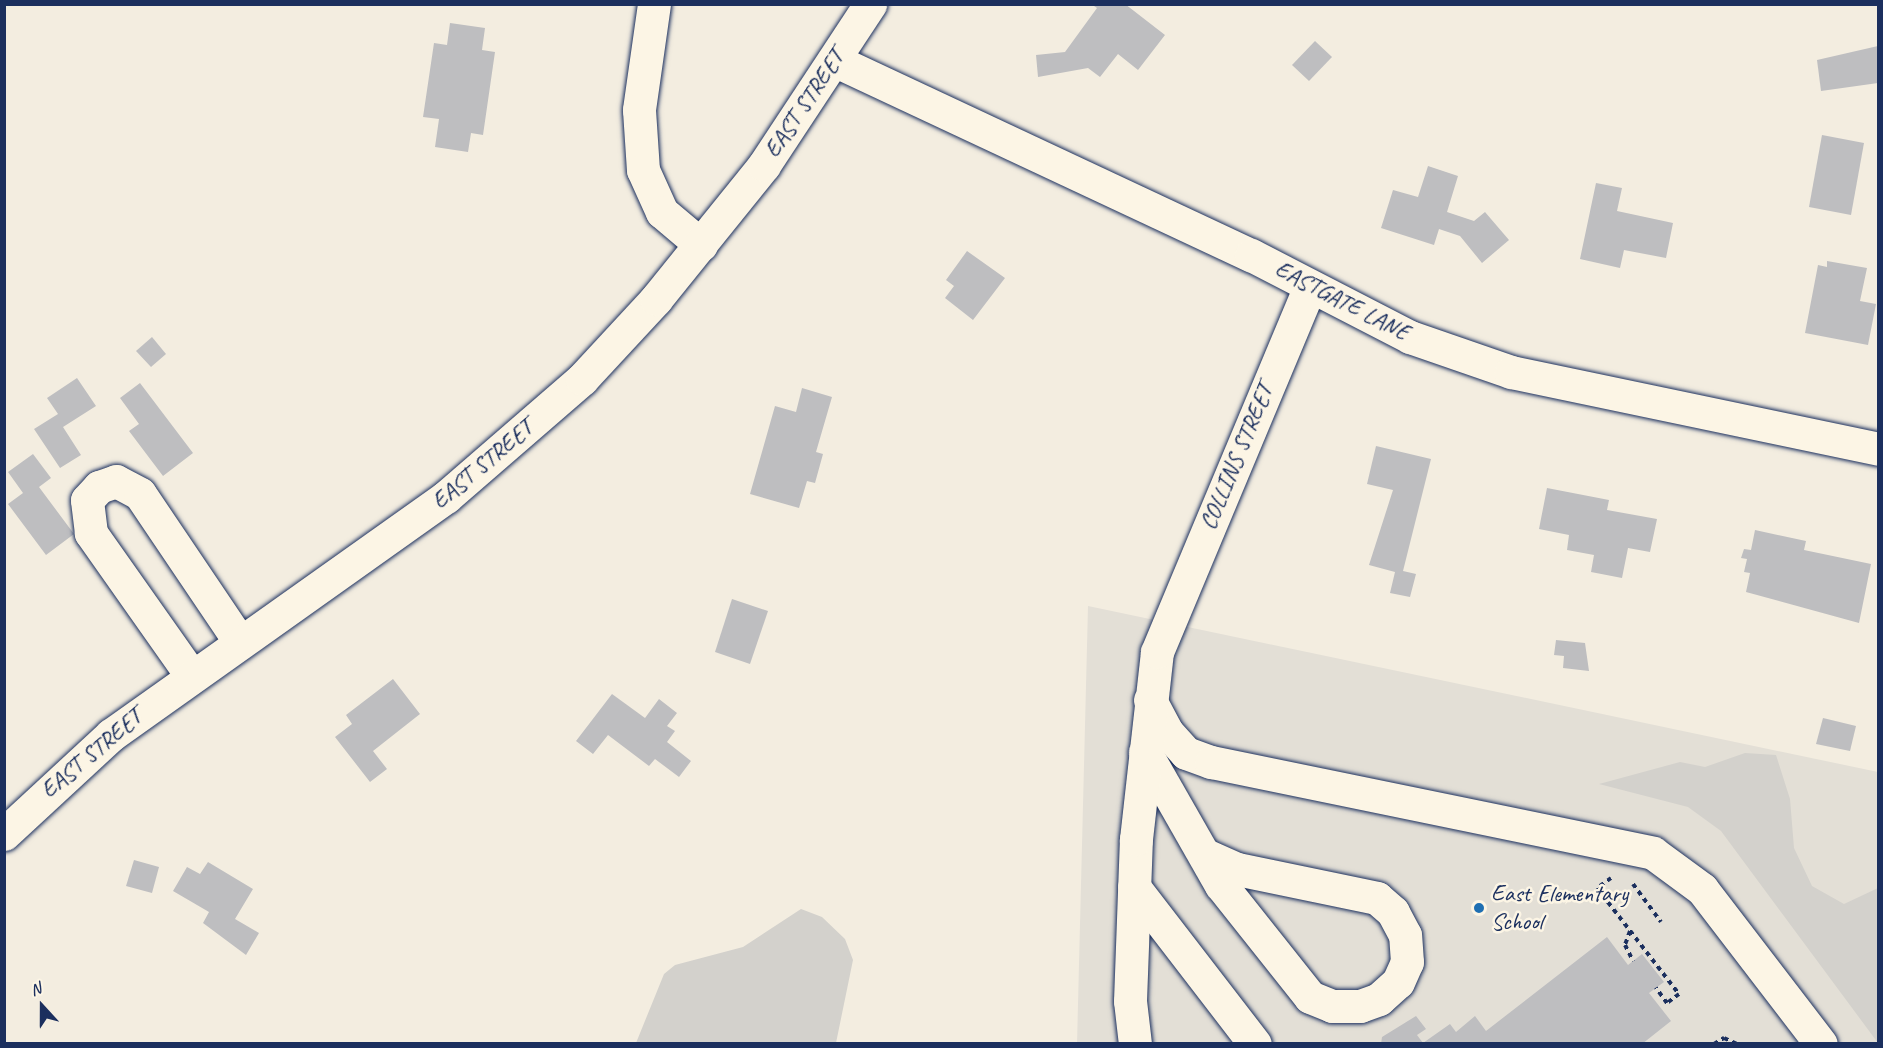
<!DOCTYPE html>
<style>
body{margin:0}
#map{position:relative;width:1883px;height:1048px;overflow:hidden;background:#f3ede0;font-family:Caveat,sans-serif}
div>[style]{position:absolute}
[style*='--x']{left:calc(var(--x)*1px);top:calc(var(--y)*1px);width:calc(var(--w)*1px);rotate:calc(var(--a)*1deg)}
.built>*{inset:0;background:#e3dfd6}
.green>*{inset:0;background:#d3d1cc}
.building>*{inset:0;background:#bebec0}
.path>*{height:4px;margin-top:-2px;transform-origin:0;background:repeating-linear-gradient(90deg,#1b2f5e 0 4.5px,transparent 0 9px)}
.roads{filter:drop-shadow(0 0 2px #1b2f5e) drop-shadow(0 0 2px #1b2f5e)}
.minor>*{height:33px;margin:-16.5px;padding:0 16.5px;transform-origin:16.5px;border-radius:16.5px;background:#fcf5e5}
.major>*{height:33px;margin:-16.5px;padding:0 16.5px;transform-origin:16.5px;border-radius:16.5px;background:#fcf5e5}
.dots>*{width:16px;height:16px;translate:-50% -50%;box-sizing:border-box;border:3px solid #fcf5e5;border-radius:50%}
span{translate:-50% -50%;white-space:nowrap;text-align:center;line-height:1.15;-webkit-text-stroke:5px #fcf5e5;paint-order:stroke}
.street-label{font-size:24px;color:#1b2f5e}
.poi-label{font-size:24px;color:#1b2f5e}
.left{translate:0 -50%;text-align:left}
.frame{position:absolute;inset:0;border:6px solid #1b2f5e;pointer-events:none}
.north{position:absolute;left:12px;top:976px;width:60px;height:60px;-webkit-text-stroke:4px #fcf5e5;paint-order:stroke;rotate:339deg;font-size:16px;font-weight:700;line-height:24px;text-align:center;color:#1b2f5e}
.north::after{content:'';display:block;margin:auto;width:21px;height:27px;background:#1b2f5e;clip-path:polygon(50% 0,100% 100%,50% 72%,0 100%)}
</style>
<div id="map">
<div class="built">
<i style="clip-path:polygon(1088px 606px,1878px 772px,1878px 1043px,1077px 1044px)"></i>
</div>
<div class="green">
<i style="clip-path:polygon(1745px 753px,1776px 755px,1790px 799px,1794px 848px,1812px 886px,1844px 904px,1878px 888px,1878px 1043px,1721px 831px,1688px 807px,1599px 784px,1680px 762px,1705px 767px)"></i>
<i style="clip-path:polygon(801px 909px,822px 917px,845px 939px,853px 960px,836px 1043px,636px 1043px,664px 974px,675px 965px,743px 947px)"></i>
</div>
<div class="building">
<i style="clip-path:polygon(1091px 4px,1125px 4px,1165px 35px,1138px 70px,1118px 54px,1100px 77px,1088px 68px,1038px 77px,1036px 55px,1065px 52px,1097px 8px)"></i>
<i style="clip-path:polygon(450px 23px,485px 28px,482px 50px,495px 52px,483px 135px,471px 133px,468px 152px,435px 147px,439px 119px,423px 117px,434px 43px,447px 45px)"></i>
<i style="clip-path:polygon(1315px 41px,1332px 57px,1309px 81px,1292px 65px)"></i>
<i style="clip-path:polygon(1878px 46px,1878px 83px,1821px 91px,1817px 60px)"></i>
<i style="clip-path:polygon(1822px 135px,1864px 143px,1851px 215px,1809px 207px)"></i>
<i style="clip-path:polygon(1428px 166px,1458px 176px,1447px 212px,1474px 221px,1485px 212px,1509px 240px,1482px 263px,1460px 236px,1439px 229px,1434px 245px,1381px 228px,1393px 190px,1418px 197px)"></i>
<i style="clip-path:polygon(1596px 183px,1622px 188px,1617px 211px,1673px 223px,1666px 258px,1624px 250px,1620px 268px,1580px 259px)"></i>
<i style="clip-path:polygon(967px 251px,1005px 278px,973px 320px,945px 298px,954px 286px,946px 280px)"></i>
<i style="clip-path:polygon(1827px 261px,1867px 268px,1860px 301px,1876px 304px,1868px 345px,1805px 333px,1818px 265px,1827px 267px)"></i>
<i style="clip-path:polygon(152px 337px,166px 354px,151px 367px,136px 351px)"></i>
<i style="clip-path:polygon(77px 378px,96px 406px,63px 427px,81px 455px,60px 468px,34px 429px,58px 414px,47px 398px)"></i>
<i style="clip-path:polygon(140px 383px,193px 453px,163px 476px,129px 431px,139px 424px,120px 398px)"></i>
<i style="clip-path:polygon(802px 388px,832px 397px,816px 452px,823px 454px,815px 483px,807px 481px,799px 508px,750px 494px,775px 406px,796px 412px)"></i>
<i style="clip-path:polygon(1376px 446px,1431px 459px,1403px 571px,1416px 574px,1410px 597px,1390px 593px,1395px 572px,1369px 565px,1393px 490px,1367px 484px)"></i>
<i style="clip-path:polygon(33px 454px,51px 478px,39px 487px,74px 534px,46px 555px,8px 504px,23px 493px,8px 472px)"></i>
<i style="clip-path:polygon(1547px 488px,1609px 500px,1607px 510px,1657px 519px,1650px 552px,1628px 548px,1622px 578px,1591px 572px,1594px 555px,1567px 550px,1569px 535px,1539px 529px)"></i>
<i style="clip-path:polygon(1755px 530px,1806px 541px,1804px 550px,1871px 564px,1859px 623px,1746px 592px,1750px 573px,1744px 572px,1747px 559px,1741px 558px,1744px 549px,1751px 550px)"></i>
<i style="clip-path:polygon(732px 599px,768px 611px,750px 664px,715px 652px)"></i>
<i style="clip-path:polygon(1556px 640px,1585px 643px,1589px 671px,1563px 668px,1564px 656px,1554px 655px)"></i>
<i style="clip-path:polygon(393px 679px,420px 714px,373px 751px,387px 769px,370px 782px,335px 737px,352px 724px,346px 715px)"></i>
<i style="clip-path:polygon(612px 694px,645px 718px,659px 699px,677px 713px,667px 726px,675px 731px,667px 742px,691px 761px,679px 777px,655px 759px,649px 766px,608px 735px,593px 754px,576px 741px)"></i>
<i style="clip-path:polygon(1823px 718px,1856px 726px,1850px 751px,1816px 744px)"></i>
<i style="clip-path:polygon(134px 860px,159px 867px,152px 893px,126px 886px)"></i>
<i style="clip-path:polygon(208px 862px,253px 889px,235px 919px,259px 933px,246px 955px,203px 923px,209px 912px,173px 891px,187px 867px,200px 874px)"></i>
<i style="clip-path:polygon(1607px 937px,1628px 965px,1642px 954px,1664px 982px,1649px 993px,1671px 1021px,1642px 1044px,1381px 1044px,1382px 1037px,1416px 1016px,1426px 1029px,1417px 1035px,1423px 1043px,1450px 1024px,1456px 1032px,1475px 1016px,1486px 1031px)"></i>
</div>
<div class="path">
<i style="--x:1611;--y:878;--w:17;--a:144"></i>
<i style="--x:1597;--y:888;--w:134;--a:52.3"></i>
<i style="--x:1679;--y:994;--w:15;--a:143"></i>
<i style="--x:1667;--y:1003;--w:19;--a:-126"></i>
<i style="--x:1633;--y:884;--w:47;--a:53.6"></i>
<i style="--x:1630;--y:931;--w:15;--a:110"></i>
<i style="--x:1625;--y:945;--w:18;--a:63"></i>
<i style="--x:1714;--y:1044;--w:12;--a:-31"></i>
<i style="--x:1724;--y:1038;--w:14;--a:25"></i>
</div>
<div class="roads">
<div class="minor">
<i style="--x:654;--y:4;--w:107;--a:98.1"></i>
<i style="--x:639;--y:110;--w:60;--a:86.2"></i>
<i style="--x:643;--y:170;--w:46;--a:65.7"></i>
<i style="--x:662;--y:212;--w:51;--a:40.2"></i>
<i style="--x:836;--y:61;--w:458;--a:25.1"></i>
<i style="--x:1251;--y:255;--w:179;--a:27.3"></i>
<i style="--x:1410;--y:337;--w:107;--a:19.1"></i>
<i style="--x:1511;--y:372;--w:375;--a:11.8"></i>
<i style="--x:191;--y:675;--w:174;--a:-125.2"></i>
<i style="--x:91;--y:533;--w:33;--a:-97"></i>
<i style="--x:87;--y:500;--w:18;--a:-47"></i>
<i style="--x:99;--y:487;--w:18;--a:-19"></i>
<i style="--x:116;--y:481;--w:27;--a:28"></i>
<i style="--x:140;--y:494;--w:179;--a:56"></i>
<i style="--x:1150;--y:700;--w:36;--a:62"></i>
<i style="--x:1167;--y:732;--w:28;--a:48"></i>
<i style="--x:1186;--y:753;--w:27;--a:20"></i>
<i style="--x:1211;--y:762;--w:451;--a:11.6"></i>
<i style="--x:1653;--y:853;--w:61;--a:36.3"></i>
<i style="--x:1702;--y:889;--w:195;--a:52.5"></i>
<i style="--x:1145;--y:752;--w:153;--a:60.3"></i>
<i style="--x:1221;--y:885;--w:143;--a:51.5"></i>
<i style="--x:1310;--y:997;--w:24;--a:22"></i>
<i style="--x:1332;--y:1006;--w:28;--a:0"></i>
<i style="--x:1360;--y:1006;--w:20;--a:-20"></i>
<i style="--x:1379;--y:999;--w:25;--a:-42"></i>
<i style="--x:1398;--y:982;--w:22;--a:-66"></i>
<i style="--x:1407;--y:962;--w:27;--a:-94"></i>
<i style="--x:1405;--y:935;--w:26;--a:-118"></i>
<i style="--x:1393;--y:912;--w:21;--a:-139"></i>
<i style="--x:1377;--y:898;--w:143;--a:-168.3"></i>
<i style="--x:1237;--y:869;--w:32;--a:-156"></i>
<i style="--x:1134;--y:887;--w:198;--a:52.4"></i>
<i style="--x:1135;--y:1044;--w:43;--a:-96.6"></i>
<i style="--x:1130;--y:1001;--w:162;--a:-87.9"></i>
<i style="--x:1136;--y:839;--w:188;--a:-83.6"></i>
<i style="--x:1157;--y:652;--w:396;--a:-67.3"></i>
</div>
<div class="major">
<i style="--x:4;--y:834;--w:146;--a:-42.8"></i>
<i style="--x:111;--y:735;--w:411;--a:-35.4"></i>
<i style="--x:446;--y:497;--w:180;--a:-40.9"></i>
<i style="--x:582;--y:379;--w:109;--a:-47.2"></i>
<i style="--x:656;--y:299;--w:172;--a:-51.1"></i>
<i style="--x:764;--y:165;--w:193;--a:-56.6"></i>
</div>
</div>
<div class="dots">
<i style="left:1479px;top:908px;background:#1f6fb2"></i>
</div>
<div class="street-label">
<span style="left:805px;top:104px;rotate:-56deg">EAST STREET</span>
<span style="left:1342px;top:301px;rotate:27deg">EASTGATE LANE</span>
<span style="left:1237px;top:457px;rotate:-67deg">COLLINS STREET</span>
<span style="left:483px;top:465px;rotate:-40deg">EAST STREET</span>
<span style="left:92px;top:754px;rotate:-40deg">EAST STREET</span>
</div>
<div class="poi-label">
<span class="left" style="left:1491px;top:908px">East Elementary<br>School</span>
</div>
<div class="frame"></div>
<div class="north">N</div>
</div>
